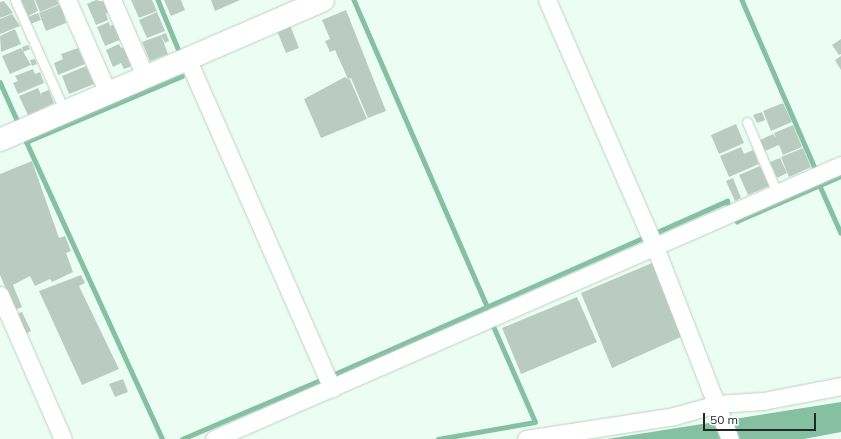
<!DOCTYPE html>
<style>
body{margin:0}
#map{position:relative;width:841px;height:439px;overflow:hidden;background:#ecfef4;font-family:Mulish,sans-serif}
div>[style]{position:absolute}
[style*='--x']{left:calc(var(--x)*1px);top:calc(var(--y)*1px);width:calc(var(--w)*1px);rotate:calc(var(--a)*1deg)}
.water>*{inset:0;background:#85c0a3}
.stream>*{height:4.5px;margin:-2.25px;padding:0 2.25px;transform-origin:2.25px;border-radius:2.25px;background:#85c0a3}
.building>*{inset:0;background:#baccc2}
.roads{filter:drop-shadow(0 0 1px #bdcfc5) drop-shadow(0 0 1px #bdcfc5)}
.lane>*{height:9px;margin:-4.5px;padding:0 4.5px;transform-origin:4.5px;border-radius:4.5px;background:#fff}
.street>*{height:17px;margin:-8.5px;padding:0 8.5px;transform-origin:8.5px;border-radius:8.5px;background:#fff}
.secondary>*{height:22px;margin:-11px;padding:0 11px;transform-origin:11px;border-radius:11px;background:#fff}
span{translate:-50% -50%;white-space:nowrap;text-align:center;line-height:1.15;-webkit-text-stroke:3.5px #fff;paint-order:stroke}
.scale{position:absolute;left:703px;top:413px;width:113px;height:18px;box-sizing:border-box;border:2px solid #212824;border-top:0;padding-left:5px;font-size:12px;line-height:14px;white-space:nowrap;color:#212824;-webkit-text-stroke:3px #fff;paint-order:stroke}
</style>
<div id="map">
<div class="water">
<i style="clip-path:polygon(841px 402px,841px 432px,804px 439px,607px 439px)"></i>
</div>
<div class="stream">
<i style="--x:158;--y:0;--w:55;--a:67.6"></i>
<i style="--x:354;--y:0;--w:334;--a:66.5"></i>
<i style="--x:742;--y:0;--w:183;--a:66.5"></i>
<i style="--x:0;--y:82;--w:44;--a:65.8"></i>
<i style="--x:820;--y:186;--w:51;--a:65.9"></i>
<i style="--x:735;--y:218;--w:4;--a:56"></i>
<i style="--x:737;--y:221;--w:113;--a:-23.4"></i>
<i style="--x:655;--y:233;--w:79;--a:-24"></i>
<i style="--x:727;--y:201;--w:5;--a:68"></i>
<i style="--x:330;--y:376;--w:340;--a:-23.8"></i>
<i style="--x:162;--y:439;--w:327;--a:-114.6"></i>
<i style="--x:26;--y:142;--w:169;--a:-22.9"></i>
<i style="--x:182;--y:439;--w:150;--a:-23.1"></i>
<i style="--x:438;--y:439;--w:98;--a:-9.9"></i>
<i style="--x:535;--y:422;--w:107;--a:-113.7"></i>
</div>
<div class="building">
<i style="clip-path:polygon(21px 0,34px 0,38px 11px,28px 16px)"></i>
<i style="clip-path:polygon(35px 0,57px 0,59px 4px,40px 12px)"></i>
<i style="clip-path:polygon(96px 0,105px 2px,109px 12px,106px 13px,108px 20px,96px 25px,87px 4px)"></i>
<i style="clip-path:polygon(131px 0,152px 0,157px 11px,139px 18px)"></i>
<i style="clip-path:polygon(164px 0,181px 0,185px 10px,171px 16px)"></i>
<i style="clip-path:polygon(211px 0,240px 0,215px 11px)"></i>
<i style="clip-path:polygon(4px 1px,13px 13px,0 18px,0 2px)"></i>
<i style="clip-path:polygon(61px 4px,66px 23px,46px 31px,39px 13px)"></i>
<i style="clip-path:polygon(346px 10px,386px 111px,368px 118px,351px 78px,348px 79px,335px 50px,330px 52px,325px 41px,330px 39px,322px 20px)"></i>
<i style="clip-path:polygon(157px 12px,165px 31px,147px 38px,139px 20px)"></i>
<i style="clip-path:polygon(38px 13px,41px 20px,30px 24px,28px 17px)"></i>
<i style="clip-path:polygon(12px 14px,20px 26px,0 34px,0 19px)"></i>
<i style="clip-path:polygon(109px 22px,110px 26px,116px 24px,122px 39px,105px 46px,97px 27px)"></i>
<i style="clip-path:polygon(290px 25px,299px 48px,286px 53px,277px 31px)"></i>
<i style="clip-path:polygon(15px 29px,21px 44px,1px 52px,0 36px)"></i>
<i style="clip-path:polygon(166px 33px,169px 41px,165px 43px,161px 35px)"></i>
<i style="clip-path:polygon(161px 35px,168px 54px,150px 61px,142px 42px)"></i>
<i style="clip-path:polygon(841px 39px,841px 54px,839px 55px,832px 45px)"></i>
<i style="clip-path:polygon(119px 44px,121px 48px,126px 46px,134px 65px,124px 69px,121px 63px,113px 67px,106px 50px)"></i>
<i style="clip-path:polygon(28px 45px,30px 49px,23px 52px,22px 47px)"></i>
<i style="clip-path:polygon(21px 48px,31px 65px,10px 74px,2px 56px)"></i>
<i style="clip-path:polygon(78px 48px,85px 64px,58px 75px,54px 63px,63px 59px,61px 54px)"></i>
<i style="clip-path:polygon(841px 56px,841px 70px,835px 60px)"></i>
<i style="clip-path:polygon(35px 59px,37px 64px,32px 66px,30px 60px)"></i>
<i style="clip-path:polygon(86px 66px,94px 84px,69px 94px,62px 76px)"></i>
<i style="clip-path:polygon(33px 69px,35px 74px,40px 72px,44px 83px,18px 94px,13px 83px,18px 81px,15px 76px)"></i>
<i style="clip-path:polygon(345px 77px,350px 80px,367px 119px,321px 138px,304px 99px)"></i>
<i style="clip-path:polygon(38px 88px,42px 97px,41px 93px,49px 90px,54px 103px,28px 115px,19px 96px)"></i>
<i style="clip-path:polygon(783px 103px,792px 122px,771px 131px,763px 111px)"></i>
<i style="clip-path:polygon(762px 112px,765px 120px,757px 123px,753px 115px)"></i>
<i style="clip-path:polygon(736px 124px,744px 143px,719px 154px,711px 135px)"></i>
<i style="clip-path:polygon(793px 125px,802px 147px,783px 155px,779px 145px,765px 151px,760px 140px,773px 134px,776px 138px,774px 133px)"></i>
<i style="clip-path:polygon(741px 147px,744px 154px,753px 150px,759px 164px,729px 177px,720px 156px)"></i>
<i style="clip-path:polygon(803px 148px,811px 167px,789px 177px,781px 157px)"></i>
<i style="clip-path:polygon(780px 158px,787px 173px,777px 178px,770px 162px)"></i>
<i style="clip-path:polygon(32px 161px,59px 238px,65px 236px,71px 251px,66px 253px,73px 272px,52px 282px,50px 279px,35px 286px,30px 276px,13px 285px,22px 307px,15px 310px,0 275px,0 174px)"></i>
<i style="clip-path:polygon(760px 166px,769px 186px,748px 195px,739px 175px)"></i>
<i style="clip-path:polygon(733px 178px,741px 198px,735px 201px,726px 181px)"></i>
<i style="clip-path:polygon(652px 263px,683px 336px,612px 368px,581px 293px)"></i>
<i style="clip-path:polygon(81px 275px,85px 283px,79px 286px,119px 369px,82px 385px,39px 291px)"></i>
<i style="clip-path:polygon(577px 297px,597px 342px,521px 374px,502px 328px)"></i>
<i style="clip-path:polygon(22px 312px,31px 331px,25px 334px,16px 314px)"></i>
<i style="clip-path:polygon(123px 379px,128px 392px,115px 397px,109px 384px)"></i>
</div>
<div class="roads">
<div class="lane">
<i style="--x:15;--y:0;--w:123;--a:65.9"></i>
<i style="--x:747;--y:122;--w:77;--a:67.1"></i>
</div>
<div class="street">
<i style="--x:67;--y:0;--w:102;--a:66.2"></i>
<i style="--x:112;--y:0;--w:83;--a:66.5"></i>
<i style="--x:547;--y:0;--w:270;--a:66.4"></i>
<i style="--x:655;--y:247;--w:206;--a:68.7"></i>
<i style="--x:187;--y:58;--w:361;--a:66.3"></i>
<i style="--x:0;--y:295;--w:157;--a:66.4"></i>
<i style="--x:214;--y:439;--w:684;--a:-23.61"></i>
<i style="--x:526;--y:439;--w:150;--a:-8.8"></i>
<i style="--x:674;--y:416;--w:45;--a:-15.6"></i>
<i style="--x:717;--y:404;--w:46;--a:-3.7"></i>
<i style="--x:763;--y:401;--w:79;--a:-10.9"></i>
</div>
<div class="secondary">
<i style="--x:0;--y:140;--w:352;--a:-23.4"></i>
</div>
</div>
<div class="scale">50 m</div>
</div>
